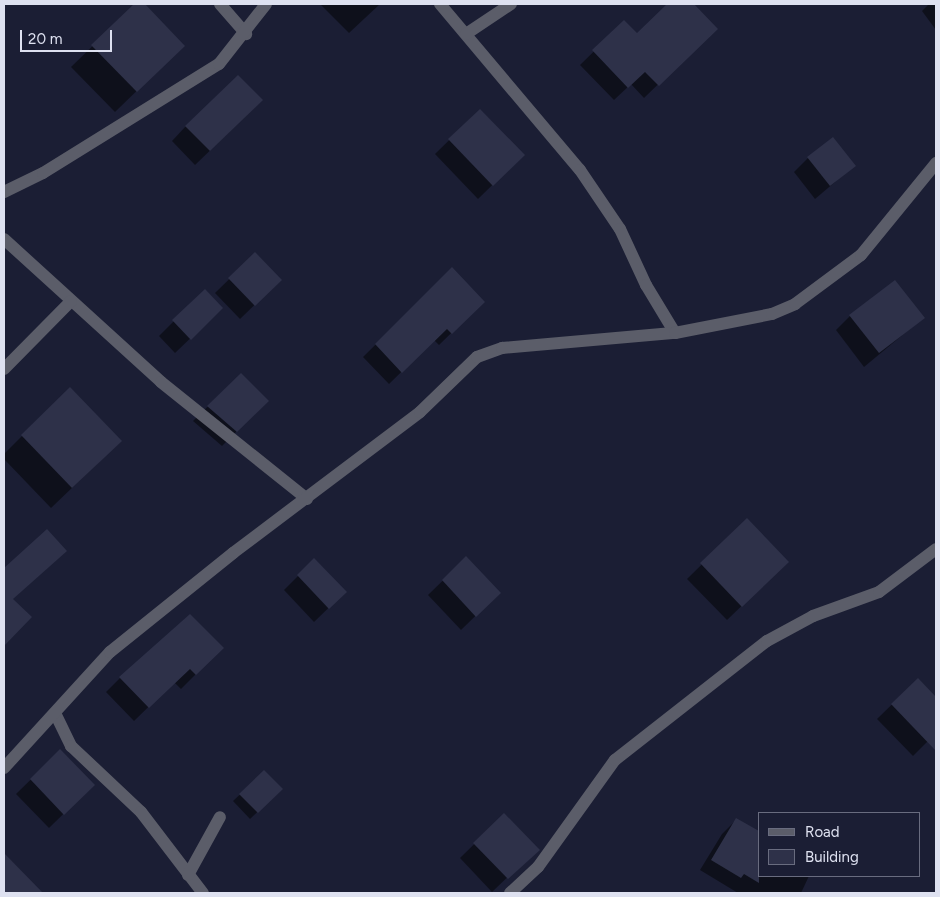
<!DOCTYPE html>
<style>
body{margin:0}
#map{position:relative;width:940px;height:897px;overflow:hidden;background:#1b1e34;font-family:Figtree,sans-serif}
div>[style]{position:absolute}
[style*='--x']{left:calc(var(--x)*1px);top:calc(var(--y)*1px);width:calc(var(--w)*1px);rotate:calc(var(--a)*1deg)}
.shadow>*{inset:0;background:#0007}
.building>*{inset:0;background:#2e3149}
.street>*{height:12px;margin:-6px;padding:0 6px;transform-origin:6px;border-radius:6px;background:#5b5d69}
span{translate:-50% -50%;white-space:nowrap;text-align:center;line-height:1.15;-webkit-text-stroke:5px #1b1e34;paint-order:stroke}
.frame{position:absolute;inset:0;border:5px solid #dee1f0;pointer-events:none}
.legend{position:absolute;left:758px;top:812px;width:162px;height:65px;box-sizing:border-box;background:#1b1e34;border:1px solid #696c7f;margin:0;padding:6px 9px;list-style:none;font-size:15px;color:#dee1f0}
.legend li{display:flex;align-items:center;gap:10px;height:25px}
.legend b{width:25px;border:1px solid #696c7f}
.scale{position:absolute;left:20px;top:30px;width:92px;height:22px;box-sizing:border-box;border:2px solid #dee1f0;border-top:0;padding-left:6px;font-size:15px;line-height:18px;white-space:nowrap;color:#dee1f0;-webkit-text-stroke:4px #1b1e34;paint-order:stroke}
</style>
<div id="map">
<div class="shadow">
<i style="clip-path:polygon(136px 4px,143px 4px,183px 46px,115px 112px,71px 67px)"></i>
<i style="clip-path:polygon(320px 4px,380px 4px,349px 33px)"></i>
<i style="clip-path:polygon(669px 4px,692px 4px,716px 28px,644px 98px,631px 84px,614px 100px,580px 65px,624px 22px,637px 35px)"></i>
<i style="clip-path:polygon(929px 4px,936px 4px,936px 30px,922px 11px)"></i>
<i style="clip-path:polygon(480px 110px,523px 155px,478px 199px,435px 154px)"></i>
<i style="clip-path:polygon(247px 115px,195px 165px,172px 141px,186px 126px)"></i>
<i style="clip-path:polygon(808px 158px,854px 166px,815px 199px,794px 172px)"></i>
<i style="clip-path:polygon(255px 254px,280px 280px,240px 319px,215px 293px)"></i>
<i style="clip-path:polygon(452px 269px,483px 302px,439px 345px,434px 340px,389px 384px,363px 357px)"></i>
<i style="clip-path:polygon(205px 290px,222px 308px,175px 353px,159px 336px)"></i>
<i style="clip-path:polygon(850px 316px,923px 318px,864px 367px,836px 330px)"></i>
<i style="clip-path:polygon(241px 374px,267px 401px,222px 446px,193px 421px)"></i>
<i style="clip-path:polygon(22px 436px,99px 462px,51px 508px,4px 459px,4px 454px)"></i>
<i style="clip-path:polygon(747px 520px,773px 576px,727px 620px,687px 579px)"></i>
<i style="clip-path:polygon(466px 558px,499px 593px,461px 630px,428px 595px)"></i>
<i style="clip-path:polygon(314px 560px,345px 592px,314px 622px,284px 590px)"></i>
<i style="clip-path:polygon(7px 566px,12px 599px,31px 617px,4px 644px,4px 570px)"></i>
<i style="clip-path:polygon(222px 648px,181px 689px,174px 682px,134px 721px,106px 692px,120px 678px)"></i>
<i style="clip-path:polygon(918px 679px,936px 699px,936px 733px,913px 756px,877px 719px)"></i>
<i style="clip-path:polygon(60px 751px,93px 785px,49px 828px,16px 794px)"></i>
<i style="clip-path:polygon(264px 772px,281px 789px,250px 819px,233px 801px)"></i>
<i style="clip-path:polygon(504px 815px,537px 849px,492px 892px,460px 858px)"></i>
<i style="clip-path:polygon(737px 819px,759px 876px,809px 876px,801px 893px,738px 893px,700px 870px,722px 834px)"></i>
<i style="clip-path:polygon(4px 854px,31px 882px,20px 893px,4px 893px)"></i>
</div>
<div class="building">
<i style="clip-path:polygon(134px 4px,145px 4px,185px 46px,137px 92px,91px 45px)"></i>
<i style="clip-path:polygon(667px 4px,694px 4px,718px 29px,659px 86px,645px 72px,628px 88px,592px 50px,624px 20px,637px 33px)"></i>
<i style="clip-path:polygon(238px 75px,263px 100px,210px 151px,185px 126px)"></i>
<i style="clip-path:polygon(480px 109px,525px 155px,493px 186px,448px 139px)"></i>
<i style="clip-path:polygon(833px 137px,856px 166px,830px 186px,807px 157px)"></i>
<i style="clip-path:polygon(255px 252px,282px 280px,255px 306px,228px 278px)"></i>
<i style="clip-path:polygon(452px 267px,485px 302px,452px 334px,447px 329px,402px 373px,375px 344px)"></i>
<i style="clip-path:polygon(895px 280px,925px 318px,879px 353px,849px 315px)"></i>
<i style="clip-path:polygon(205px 289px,223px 308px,191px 340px,172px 320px)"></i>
<i style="clip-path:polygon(241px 373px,269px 401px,237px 432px,207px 406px)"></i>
<i style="clip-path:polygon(70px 387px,122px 441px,72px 488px,21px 435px)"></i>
<i style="clip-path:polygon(747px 518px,789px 562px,742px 607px,700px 563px)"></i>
<i style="clip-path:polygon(47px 529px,67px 551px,13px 599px,32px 617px,4px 646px,4px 568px)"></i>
<i style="clip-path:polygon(466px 556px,501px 593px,476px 617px,442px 580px)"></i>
<i style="clip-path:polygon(314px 558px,347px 592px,329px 609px,297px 575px)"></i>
<i style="clip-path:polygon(190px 614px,224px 648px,196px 675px,190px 669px,149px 708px,119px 677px)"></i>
<i style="clip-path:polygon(918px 678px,936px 697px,936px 751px,891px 704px)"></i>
<i style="clip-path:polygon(60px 749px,95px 785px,64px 815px,30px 779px)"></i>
<i style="clip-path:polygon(264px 770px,283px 789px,258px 813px,239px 794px)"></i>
<i style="clip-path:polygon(504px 813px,540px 850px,508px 879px,473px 843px)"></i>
<i style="clip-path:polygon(736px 818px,759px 831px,759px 883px,744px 874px,741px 878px,711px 860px)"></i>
<i style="clip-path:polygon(4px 853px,43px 893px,4px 893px)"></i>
</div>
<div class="street">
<i style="--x:220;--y:4;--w:40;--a:49"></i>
<i style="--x:440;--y:4;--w:217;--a:49.9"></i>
<i style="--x:580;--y:170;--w:71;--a:55.9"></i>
<i style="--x:620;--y:229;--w:62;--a:65.1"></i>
<i style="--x:646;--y:285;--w:56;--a:58.9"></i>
<i style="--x:466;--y:34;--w:54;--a:-33.7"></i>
<i style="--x:4;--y:192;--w:43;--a:-26"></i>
<i style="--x:43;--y:173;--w:207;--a:-31.8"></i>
<i style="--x:219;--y:64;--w:76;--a:-51.9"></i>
<i style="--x:4;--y:239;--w:212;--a:42.3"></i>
<i style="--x:161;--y:382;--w:187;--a:38.7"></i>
<i style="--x:4;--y:369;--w:95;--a:-45.4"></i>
<i style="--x:55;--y:713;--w:37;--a:64"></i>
<i style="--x:71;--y:746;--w:96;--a:43.3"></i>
<i style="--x:141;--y:812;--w:102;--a:52.6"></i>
<i style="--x:4;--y:768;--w:157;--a:-47.6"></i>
<i style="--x:110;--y:652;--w:158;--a:-38.8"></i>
<i style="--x:233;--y:553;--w:234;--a:-37"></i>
<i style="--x:420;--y:412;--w:79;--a:-44"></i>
<i style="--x:477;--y:357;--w:27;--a:-20"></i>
<i style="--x:502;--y:348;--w:174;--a:-5"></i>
<i style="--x:675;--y:333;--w:99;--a:-11.1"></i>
<i style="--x:772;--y:314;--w:25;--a:-23"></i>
<i style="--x:795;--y:304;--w:82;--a:-36.6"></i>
<i style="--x:861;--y:255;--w:119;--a:-50.8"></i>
<i style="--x:188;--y:875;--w:66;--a:-61.1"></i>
<i style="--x:510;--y:893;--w:38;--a:-43"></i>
<i style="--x:538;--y:867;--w:132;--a:-54.3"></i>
<i style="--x:615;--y:760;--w:193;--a:-38.1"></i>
<i style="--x:767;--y:641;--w:52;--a:-28.5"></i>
<i style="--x:813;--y:616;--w:70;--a:-20"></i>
<i style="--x:879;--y:592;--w:71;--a:-37"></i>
</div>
<div class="frame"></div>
<ul class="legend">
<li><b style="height:6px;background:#5b5d69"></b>Road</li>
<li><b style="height:14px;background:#2e3149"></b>Building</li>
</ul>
<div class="scale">20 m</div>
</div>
